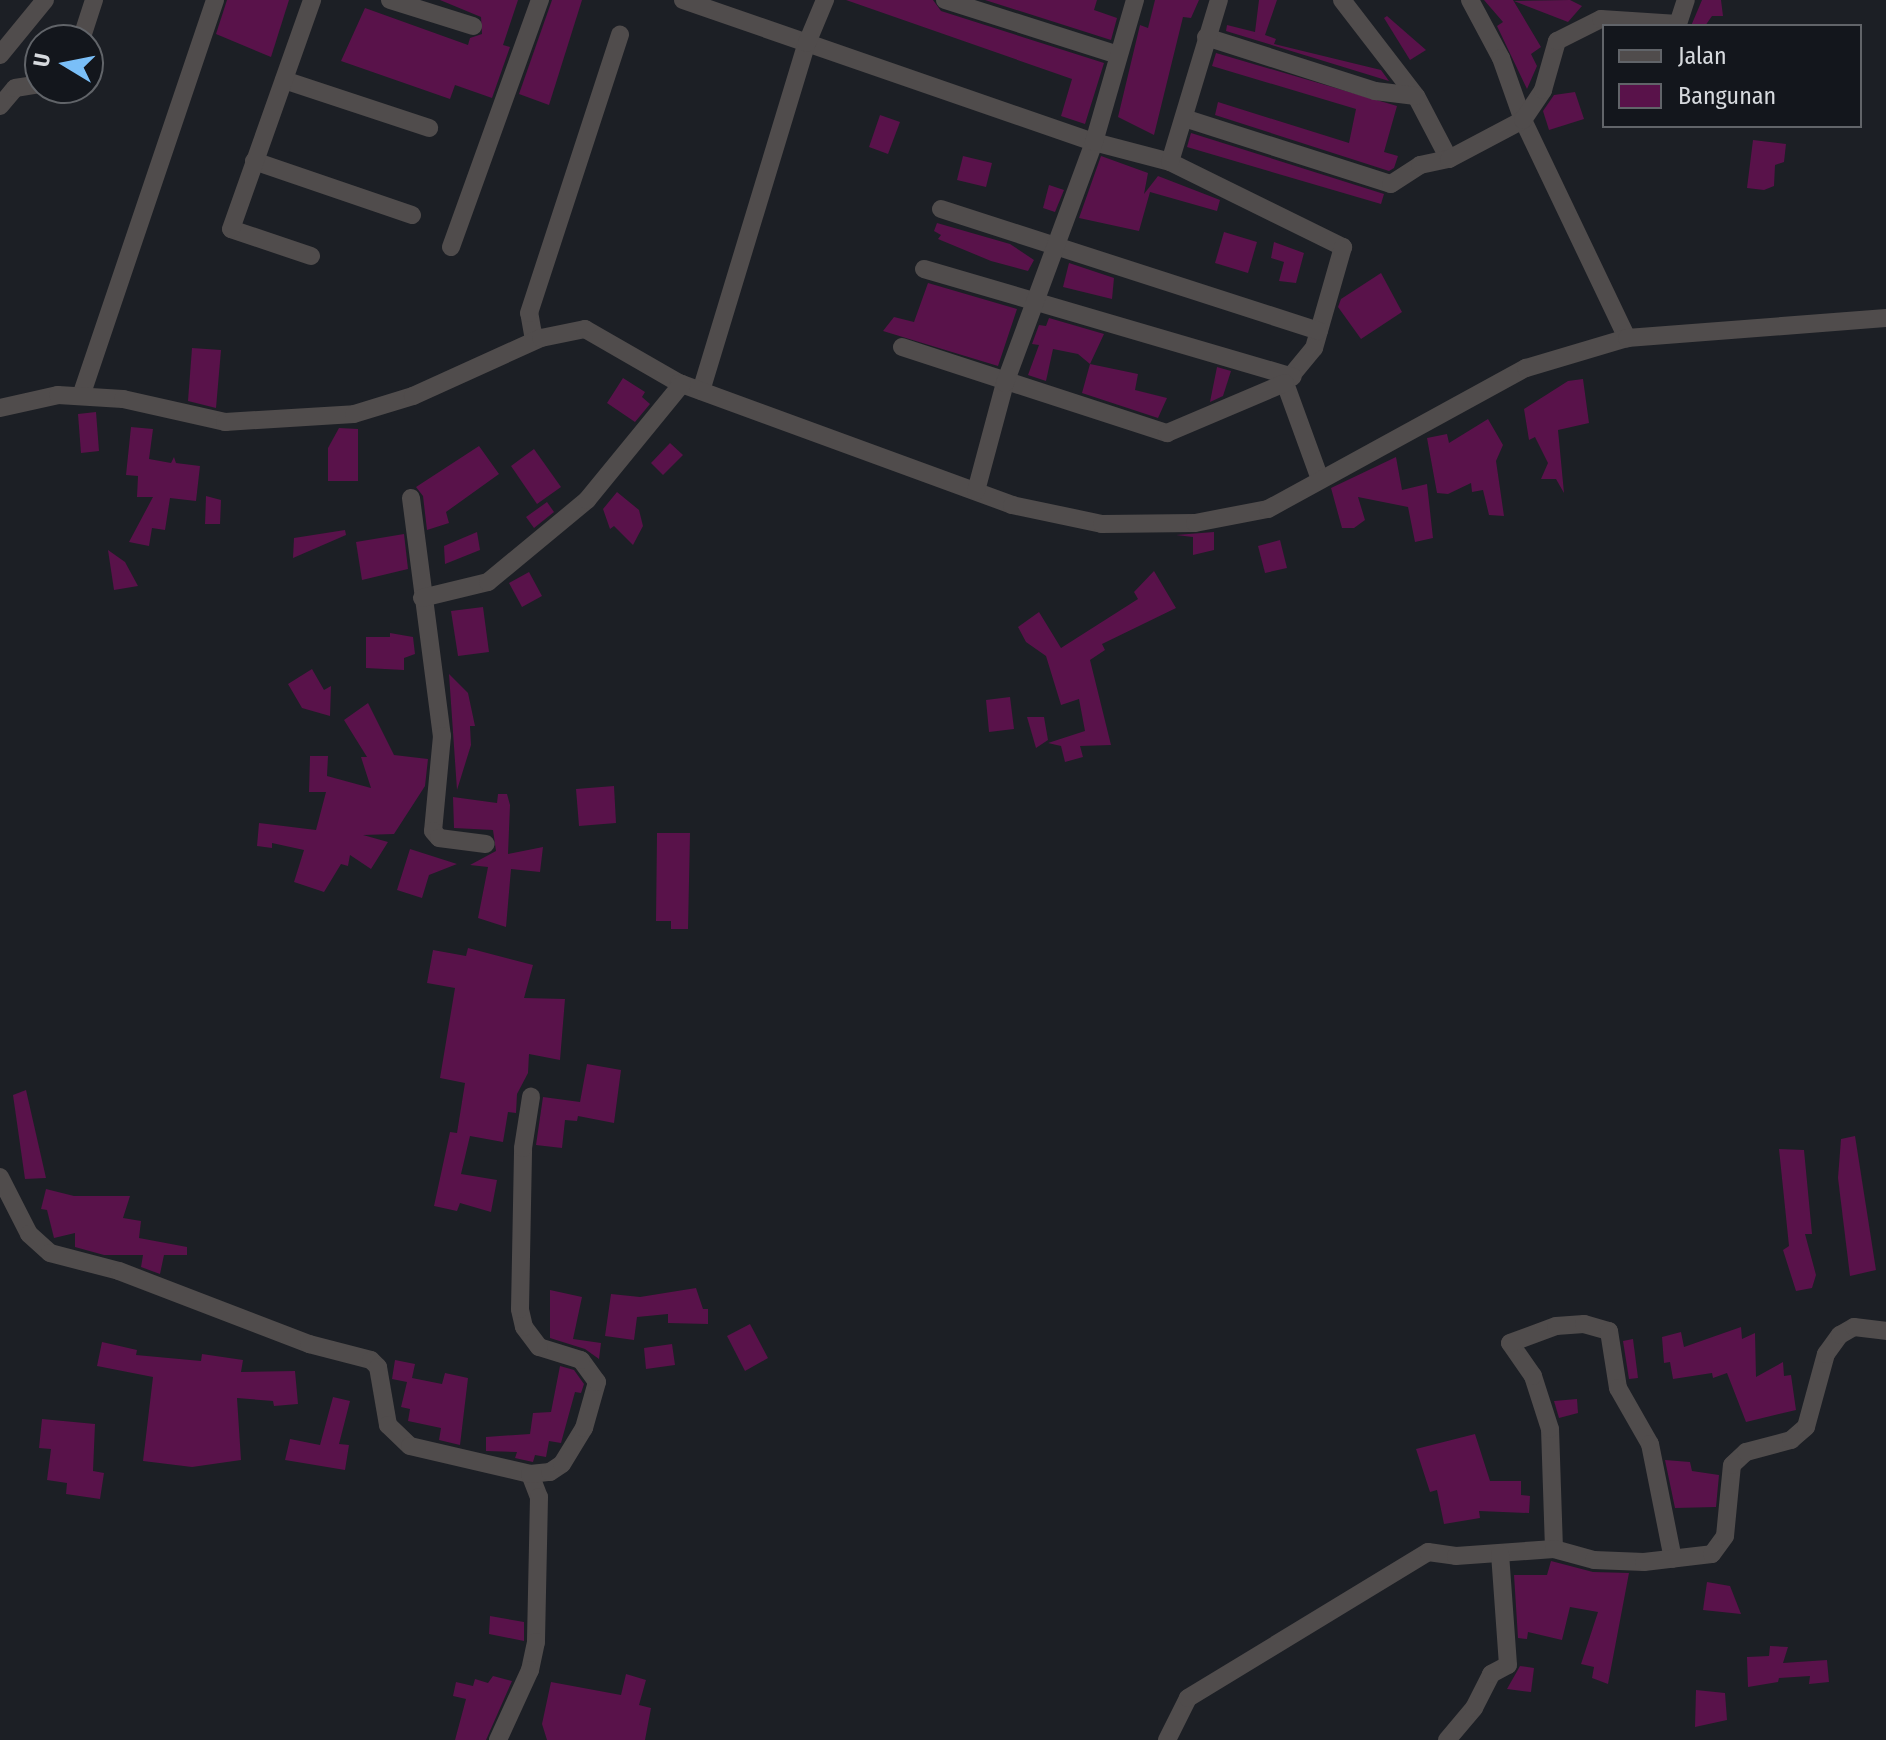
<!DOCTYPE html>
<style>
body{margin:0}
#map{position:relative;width:1886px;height:1740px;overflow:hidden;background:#1c1f25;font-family:"Fira Sans Condensed",sans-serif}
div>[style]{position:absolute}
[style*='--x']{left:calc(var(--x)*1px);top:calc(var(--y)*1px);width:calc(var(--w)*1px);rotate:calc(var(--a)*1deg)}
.building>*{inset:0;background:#59124a}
.minor>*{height:18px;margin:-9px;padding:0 9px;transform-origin:9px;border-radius:9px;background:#504c4c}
span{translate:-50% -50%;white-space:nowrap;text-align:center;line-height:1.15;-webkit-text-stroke:6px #13161c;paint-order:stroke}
.legend{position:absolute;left:1602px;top:24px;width:260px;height:104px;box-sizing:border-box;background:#13161c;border:2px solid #616469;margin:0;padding:10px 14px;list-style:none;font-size:24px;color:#d6d9dd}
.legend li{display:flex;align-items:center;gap:16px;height:40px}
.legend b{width:40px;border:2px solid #616469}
.north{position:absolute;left:24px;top:24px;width:80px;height:80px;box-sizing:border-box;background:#13161c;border:2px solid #616469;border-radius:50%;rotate:280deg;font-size:22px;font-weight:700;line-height:32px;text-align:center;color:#d6d9dd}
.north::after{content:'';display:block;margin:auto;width:28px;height:36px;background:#7abff8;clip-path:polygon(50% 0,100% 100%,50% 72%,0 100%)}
</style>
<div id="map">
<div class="building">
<i style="clip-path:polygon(227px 0,289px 0,271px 57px,216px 34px)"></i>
<i style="clip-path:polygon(440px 0,518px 0,503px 45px,510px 47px,492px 98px,455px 85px,450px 99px,341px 61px,365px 8px,468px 45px,470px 38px,482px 34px,481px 17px)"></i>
<i style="clip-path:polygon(552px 0,582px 0,549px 105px,519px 94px)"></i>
<i style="clip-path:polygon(846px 0,933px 0,941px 11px,1104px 63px,1085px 124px,1061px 116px,1072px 79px)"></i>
<i style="clip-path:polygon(985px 0,1097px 0,1094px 10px,1117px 18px,1111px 40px)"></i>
<i style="clip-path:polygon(1155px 0,1199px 0,1191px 18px,1183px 17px,1154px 135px,1118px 117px,1140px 25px,1148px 28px)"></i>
<i style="clip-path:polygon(1259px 0,1277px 0,1265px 35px,1276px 39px,1274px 44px,1381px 70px,1389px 81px,1226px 31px,1227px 25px,1255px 32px)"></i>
<i style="clip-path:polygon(1484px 0,1513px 0,1541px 47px,1531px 54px,1537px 66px,1527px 89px,1497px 26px,1503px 22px)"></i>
<i style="clip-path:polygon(1570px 0,1582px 6px,1568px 22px,1514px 1px)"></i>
<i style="clip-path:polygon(1702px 0,1721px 0,1723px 16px,1712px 16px,1705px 26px,1691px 26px)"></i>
<i style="clip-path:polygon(1387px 16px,1426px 50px,1410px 60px,1384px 18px)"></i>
<i style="clip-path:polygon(1216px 53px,1397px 106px,1384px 152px,1398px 156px,1394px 168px,1389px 171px,1215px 115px,1218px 102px,1349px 143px,1356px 109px,1212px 66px)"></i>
<i style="clip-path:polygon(1575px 92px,1584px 119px,1549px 130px,1543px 111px,1554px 95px)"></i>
<i style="clip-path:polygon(880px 115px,900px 122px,888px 154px,869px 147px)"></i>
<i style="clip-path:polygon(1191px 133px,1384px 194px,1381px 204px,1187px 147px)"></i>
<i style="clip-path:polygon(1753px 140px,1786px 144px,1784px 162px,1775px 165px,1774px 186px,1764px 190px,1747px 188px)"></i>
<i style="clip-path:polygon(963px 156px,992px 163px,986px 187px,957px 180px)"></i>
<i style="clip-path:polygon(1101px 156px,1148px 173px,1144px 194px,1158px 176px,1220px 200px,1217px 211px,1150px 192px,1139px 231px,1079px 218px)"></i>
<i style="clip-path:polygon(1049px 185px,1064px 190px,1055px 212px,1043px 208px)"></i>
<i style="clip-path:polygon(937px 223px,1010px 244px,1034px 260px,1028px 271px,991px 261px,938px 239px,941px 235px,934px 231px)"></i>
<i style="clip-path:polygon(1224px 232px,1257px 242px,1248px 273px,1215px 263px)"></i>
<i style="clip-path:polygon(1274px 242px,1304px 253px,1296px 283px,1279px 281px,1284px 262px,1271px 258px)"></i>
<i style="clip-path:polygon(1069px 263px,1114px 278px,1112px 299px,1063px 287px)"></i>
<i style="clip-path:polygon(1381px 273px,1402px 312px,1361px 339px,1338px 307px,1341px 299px)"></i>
<i style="clip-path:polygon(928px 283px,1017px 309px,998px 366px,883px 331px,894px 317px,914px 322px)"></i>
<i style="clip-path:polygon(1049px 318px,1104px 334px,1090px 364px,1078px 354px,1053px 349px,1046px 381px,1028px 375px,1039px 345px,1032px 344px,1039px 325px,1046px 326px)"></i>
<i style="clip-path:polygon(192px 348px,221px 350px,216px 408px,188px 401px)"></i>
<i style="clip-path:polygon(1090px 364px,1138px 374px,1135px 390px,1167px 398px,1158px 418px,1082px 393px)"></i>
<i style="clip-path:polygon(1217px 367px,1231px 371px,1223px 396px,1210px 402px)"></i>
<i style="clip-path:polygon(623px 378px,645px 392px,642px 397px,650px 404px,635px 422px,607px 403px)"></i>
<i style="clip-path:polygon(1583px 379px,1589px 423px,1558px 430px,1564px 493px,1556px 479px,1541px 479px,1548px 463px,1535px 437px,1529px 440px,1524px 409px,1568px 381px)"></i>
<i style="clip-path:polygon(96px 412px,99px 451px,81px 453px,78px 414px)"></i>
<i style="clip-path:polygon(1488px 419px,1503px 445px,1496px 461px,1504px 516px,1489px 515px,1483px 490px,1472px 492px,1471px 483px,1448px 494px,1437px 493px,1427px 438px,1447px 434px,1449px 443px)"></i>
<i style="clip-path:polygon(131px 427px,153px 429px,149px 459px,171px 463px,174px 457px,176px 463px,200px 466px,196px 501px,170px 498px,165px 530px,152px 528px,149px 546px,129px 542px,153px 497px,137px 497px,138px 476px,126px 475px)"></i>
<i style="clip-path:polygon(339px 428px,358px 429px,358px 481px,328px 481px,328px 448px)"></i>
<i style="clip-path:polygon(670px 443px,683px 455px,663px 475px,651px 463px)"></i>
<i style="clip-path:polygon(479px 446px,499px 474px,446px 512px,449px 523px,427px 530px,423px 496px,416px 487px)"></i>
<i style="clip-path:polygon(534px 449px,561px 487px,537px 504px,511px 466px)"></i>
<i style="clip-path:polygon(1396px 457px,1402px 490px,1427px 484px,1433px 538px,1415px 542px,1408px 507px,1358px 497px,1365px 520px,1354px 528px,1342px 528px,1331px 488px)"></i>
<i style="clip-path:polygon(617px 492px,639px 510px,643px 526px,633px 545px,614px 526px,610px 529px,603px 509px)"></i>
<i style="clip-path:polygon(206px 496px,221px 500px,220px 524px,205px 524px)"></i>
<i style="clip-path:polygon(547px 502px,554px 512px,534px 528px,526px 517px)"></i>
<i style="clip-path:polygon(345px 530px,346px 535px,293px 558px,294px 538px)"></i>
<i style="clip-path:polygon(477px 532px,480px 550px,445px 564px,444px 546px)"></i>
<i style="clip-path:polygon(1214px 532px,1214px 550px,1193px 555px,1193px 537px,1176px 535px)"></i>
<i style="clip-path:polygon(404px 534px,408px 569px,362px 580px,356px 542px)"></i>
<i style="clip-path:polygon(1280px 540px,1287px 568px,1265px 573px,1258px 546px)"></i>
<i style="clip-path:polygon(108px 550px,125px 562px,138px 586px,114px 590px)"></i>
<i style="clip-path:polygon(1154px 571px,1176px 608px,1102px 644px,1105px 650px,1090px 660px,1111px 745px,1080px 746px,1083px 757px,1065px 762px,1061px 746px,1048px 743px,1085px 731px,1079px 699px,1061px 705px,1046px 656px,1026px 642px,1018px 627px,1039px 612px,1061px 648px,1138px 599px,1134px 592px)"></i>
<i style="clip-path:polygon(529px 572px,542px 596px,522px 607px,509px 583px)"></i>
<i style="clip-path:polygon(483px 607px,489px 652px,458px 656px,451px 611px)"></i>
<i style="clip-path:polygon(390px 633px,413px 637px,415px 654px,404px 658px,404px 670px,366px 668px,366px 637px,390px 637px)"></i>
<i style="clip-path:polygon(312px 669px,324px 690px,331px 686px,330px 716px,302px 708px,288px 684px)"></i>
<i style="clip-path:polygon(449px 674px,468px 693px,475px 726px,470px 726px,471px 745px,457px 790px)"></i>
<i style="clip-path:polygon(1010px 697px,1014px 729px,989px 732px,986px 700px)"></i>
<i style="clip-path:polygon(368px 703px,394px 755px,428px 759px,425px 786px,394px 834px,363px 835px,388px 842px,371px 869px,350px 855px,348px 866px,341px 864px,324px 892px,294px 882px,304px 850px,272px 843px,272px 848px,257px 846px,259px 823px,316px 830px,326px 792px,309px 792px,310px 756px,328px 756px,327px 776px,371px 788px,361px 757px,367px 757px,344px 720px)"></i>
<i style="clip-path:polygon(1027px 717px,1044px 717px,1048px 740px,1036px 748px)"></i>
<i style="clip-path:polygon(614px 786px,616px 823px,579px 826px,576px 789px)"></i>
<i style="clip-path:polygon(498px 794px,507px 794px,510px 805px,508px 854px,543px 847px,540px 872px,511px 869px,506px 927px,478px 918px,488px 867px,470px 865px,496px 851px,493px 830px,454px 828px,453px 797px,497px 803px)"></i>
<i style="clip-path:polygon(657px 833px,690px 833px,688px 929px,671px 929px,671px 921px,656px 921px)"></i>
<i style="clip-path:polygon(410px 849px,457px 864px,429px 875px,422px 898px,397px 890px)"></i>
<i style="clip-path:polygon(468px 948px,533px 965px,524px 998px,565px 999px,560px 1060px,529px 1054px,528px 1073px,517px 1094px,516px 1113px,508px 1112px,503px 1142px,470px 1136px,461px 1174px,497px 1180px,491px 1212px,460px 1203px,457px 1211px,434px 1206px,450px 1132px,457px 1133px,465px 1083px,440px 1078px,455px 988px,427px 983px,433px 950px,466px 956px)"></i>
<i style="clip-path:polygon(587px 1064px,621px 1070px,614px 1123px,578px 1116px,577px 1121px,565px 1120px,562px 1148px,536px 1145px,543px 1097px,580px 1102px)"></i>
<i style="clip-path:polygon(26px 1090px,46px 1178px,25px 1179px,13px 1095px)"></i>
<i style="clip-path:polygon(1855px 1136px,1876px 1270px,1850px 1276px,1838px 1178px,1841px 1139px)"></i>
<i style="clip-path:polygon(1779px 1149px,1804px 1150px,1812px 1234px,1805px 1234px,1816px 1275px,1812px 1288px,1796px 1291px,1783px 1250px,1789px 1246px)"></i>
<i style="clip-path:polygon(46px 1189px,74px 1196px,130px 1196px,123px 1218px,141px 1221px,139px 1238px,187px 1247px,187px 1255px,164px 1255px,160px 1274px,141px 1267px,143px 1255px,104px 1255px,75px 1247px,75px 1233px,54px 1238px,47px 1210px,41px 1209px)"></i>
<i style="clip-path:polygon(696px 1288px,703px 1309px,708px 1309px,708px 1324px,668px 1323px,668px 1314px,637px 1317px,634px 1340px,605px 1336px,611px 1294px,640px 1297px)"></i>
<i style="clip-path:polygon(550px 1290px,582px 1297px,573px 1339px,601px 1343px,599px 1359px,585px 1349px,550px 1338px)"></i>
<i style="clip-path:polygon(750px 1324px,768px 1358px,745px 1371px,727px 1336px)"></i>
<i style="clip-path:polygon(1741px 1327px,1742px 1339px,1755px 1333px,1756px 1377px,1783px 1362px,1784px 1376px,1791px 1375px,1796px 1410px,1746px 1422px,1727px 1373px,1713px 1378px,1712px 1373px,1673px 1379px,1670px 1362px,1664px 1363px,1662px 1337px,1681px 1332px,1684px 1347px)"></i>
<i style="clip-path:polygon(1633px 1339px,1638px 1378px,1629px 1379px,1623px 1341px)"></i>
<i style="clip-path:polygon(102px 1342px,137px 1350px,136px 1355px,201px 1361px,202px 1354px,243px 1360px,241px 1372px,295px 1371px,298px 1404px,274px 1406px,273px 1401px,237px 1398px,241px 1460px,192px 1467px,143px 1461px,153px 1377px,97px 1366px)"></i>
<i style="clip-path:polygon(672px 1344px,675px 1365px,646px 1369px,644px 1348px)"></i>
<i style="clip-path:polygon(395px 1360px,415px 1364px,412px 1378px,442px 1384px,445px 1373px,468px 1378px,460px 1445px,439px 1440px,441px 1428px,408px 1421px,410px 1409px,401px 1407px,407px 1382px,392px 1379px)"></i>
<i style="clip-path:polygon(560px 1366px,574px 1370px,584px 1384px,581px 1393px,575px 1392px,561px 1443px,549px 1441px,546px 1457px,535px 1455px,533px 1462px,515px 1458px,517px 1452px,486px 1451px,486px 1437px,530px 1434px,533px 1413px,551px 1412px)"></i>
<i style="clip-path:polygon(333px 1397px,350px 1401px,339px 1444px,349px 1445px,345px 1470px,285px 1460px,290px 1439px,320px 1445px)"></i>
<i style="clip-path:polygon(1577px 1399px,1578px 1413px,1559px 1418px,1554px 1401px)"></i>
<i style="clip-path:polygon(42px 1419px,95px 1424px,93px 1471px,104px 1473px,100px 1499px,66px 1494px,67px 1483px,47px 1480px,51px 1449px,39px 1448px)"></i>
<i style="clip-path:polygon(1475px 1434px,1490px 1481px,1521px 1481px,1521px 1495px,1530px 1496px,1529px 1513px,1479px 1511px,1480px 1518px,1444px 1524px,1437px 1490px,1430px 1492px,1416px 1449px)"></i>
<i style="clip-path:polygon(1665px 1460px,1690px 1462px,1692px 1471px,1719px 1475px,1716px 1507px,1675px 1508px)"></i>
<i style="clip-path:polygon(1551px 1561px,1593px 1572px,1629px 1573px,1608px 1684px,1592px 1678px,1594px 1667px,1581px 1664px,1598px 1612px,1570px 1607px,1562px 1640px,1528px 1632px,1527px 1639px,1518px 1638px,1514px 1575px,1547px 1575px)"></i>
<i style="clip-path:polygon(1707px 1582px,1730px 1586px,1741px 1614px,1703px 1610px)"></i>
<i style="clip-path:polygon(490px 1616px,524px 1622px,524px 1641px,489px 1634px)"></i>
<i style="clip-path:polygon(1770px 1646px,1788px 1647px,1783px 1663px,1827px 1660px,1829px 1682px,1809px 1684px,1810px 1676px,1779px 1678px,1778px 1682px,1748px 1687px,1747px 1657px,1769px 1656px)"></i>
<i style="clip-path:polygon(1520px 1666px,1534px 1668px,1531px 1692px,1507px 1689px)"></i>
<i style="clip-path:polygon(626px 1674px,646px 1680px,639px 1705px,651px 1708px,645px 1740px,547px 1740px,542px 1724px,551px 1682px,621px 1695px)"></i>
<i style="clip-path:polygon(493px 1676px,512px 1681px,486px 1740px,455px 1740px,466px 1699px,453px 1696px,456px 1682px,473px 1686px,475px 1679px,488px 1683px)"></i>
<i style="clip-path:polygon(1696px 1690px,1725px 1693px,1727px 1720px,1695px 1727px)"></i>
</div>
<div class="minor">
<i style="--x:390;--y:0;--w:87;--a:17.4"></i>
<i style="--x:683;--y:0;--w:435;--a:19.1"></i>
<i style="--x:1094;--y:142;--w:79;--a:14.7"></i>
<i style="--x:1170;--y:162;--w:193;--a:26.2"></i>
<i style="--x:1343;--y:247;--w:105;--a:106"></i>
<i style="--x:1314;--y:348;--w:45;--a:129.6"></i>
<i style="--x:1285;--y:383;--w:102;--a:70"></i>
<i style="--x:945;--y:0;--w:178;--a:17.6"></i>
<i style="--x:1342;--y:0;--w:121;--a:52.4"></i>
<i style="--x:1416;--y:96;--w:71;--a:62.4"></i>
<i style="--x:1470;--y:0;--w:66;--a:61.9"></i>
<i style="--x:1501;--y:58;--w:66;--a:70.5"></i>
<i style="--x:1523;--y:120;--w:242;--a:64.5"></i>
<i style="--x:1206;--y:37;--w:177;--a:17.7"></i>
<i style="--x:1375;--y:91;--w:41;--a:7"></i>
<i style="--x:81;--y:40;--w:42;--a:-72"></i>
<i style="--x:0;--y:55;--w:71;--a:-50.7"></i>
<i style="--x:284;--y:80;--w:153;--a:18.3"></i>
<i style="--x:0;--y:106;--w:23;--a:-50"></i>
<i style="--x:15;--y:88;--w:25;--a:-9"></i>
<i style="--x:1184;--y:118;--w:217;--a:17.7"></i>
<i style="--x:1391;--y:184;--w:35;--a:-33"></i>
<i style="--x:1420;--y:165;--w:30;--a:-12"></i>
<i style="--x:1449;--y:159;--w:84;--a:-27.8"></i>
<i style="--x:1523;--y:120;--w:36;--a:-56"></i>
<i style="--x:1543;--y:90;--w:51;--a:-74.1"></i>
<i style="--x:1557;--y:41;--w:49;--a:-26.6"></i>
<i style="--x:1601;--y:19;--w:77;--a:3.7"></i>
<i style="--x:1678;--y:24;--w:25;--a:-72"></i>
<i style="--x:254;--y:161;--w:167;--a:18.9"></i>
<i style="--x:1170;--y:162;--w:169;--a:-73.2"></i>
<i style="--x:941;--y:209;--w:397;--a:17.9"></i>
<i style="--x:451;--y:247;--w:263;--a:-70.2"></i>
<i style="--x:311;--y:256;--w:84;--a:-161.4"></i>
<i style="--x:231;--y:229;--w:243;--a:-70.5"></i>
<i style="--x:924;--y:269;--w:384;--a:16.3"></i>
<i style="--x:534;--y:340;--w:27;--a:-100"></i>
<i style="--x:529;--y:313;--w:293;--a:-71.9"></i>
<i style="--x:902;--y:347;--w:279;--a:18"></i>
<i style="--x:1167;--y:433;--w:128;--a:-23"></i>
<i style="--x:701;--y:391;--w:364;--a:-73.1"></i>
<i style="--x:807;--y:43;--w:47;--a:-67.3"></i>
<i style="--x:81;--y:396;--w:418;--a:-71.3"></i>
<i style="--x:0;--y:408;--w:59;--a:-12.6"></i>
<i style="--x:58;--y:395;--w:65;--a:3.5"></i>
<i style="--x:123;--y:399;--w:105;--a:12.7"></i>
<i style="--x:225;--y:422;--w:129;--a:-3.5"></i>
<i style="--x:354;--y:414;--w:62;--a:-17"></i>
<i style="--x:413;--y:396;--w:141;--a:-24.4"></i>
<i style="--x:541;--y:338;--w:45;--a:-11.6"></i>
<i style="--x:585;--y:329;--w:108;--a:29.9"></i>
<i style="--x:679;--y:383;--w:355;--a:20.1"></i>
<i style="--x:1012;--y:505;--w:92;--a:11.9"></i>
<i style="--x:1102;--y:524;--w:93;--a:-0.6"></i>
<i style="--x:1195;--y:523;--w:74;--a:-10.9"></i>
<i style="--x:1268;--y:509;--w:294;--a:-28.7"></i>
<i style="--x:1526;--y:368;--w:105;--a:-16.5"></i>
<i style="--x:1627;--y:338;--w:260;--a:-4.4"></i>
<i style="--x:976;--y:491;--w:112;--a:-75"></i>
<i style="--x:1005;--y:383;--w:257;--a:-69.7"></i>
<i style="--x:1094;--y:142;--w:148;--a:-73.9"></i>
<i style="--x:411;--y:498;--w:240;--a:82.6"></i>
<i style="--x:442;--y:736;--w:95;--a:95.4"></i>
<i style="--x:433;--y:831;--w:9;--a:49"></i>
<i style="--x:439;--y:838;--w:47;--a:7.3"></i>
<i style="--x:422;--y:598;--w:68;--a:-13.6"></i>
<i style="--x:488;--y:582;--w:129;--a:-39.6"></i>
<i style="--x:587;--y:500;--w:150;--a:-50.7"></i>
<i style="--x:0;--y:1177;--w:64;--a:63"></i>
<i style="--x:29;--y:1234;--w:28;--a:42"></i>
<i style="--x:50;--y:1253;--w:71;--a:14.6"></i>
<i style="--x:119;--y:1271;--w:204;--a:21"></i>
<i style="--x:309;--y:1344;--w:64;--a:14.5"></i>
<i style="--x:371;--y:1360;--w:10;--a:45"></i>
<i style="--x:378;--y:1367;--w:59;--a:80.2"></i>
<i style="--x:388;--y:1425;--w:30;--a:44"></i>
<i style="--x:410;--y:1446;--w:123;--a:13.1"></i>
<i style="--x:530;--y:1474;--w:25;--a:69"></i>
<i style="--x:539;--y:1497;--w:145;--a:91.2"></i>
<i style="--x:536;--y:1642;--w:29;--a:102"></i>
<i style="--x:530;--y:1670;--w:77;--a:114.6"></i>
<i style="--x:530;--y:1474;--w:20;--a:-6"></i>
<i style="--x:550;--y:1472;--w:14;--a:-34"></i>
<i style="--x:562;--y:1464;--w:42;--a:-58.6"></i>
<i style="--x:584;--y:1428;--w:48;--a:-74.2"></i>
<i style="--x:597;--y:1382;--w:27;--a:-126"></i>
<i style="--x:581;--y:1360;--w:44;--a:-162.8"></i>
<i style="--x:539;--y:1347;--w:25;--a:-127"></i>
<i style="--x:524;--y:1327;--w:18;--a:-103"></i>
<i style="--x:520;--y:1309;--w:161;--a:-88.9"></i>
<i style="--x:523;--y:1148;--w:52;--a:-81.1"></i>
<i style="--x:1554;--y:1549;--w:120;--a:-91.9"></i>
<i style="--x:1550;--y:1429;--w:56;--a:-107.8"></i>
<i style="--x:1533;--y:1376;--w:40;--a:-124.9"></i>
<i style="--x:1510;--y:1343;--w:49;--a:-20.3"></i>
<i style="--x:1556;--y:1326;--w:28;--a:-4"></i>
<i style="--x:1584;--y:1324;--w:26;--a:16"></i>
<i style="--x:1609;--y:1331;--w:58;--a:81"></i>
<i style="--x:1618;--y:1388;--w:64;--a:60.3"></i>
<i style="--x:1650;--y:1444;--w:117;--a:78.7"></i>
<i style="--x:1167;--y:1740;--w:47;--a:-63.4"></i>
<i style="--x:1188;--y:1698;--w:281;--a:-31.3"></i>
<i style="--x:1428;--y:1552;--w:28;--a:8"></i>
<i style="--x:1456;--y:1556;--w:98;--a:-4.1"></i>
<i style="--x:1554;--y:1549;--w:41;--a:15.4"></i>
<i style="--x:1594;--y:1560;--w:50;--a:2.3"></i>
<i style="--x:1644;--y:1562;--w:68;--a:-6.7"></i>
<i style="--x:1712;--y:1554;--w:22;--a:-54"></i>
<i style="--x:1725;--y:1536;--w:71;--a:-84.4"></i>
<i style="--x:1732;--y:1465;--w:19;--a:-43"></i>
<i style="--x:1746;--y:1452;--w:47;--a:-14.9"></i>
<i style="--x:1791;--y:1440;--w:20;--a:-41"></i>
<i style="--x:1806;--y:1427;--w:76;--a:-74.7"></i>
<i style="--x:1826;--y:1354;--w:24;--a:-54"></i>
<i style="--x:1840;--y:1335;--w:16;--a:-30"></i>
<i style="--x:1854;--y:1327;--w:32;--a:7"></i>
<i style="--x:1447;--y:1740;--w:42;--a:-49.8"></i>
<i style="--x:1474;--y:1708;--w:38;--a:-63"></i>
<i style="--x:1491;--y:1674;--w:19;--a:-28"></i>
<i style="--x:1508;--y:1665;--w:112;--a:-94.1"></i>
</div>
<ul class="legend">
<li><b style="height:10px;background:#504c4c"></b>Jalan</li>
<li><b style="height:22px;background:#59124a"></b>Bangunan</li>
</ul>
<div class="north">U</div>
</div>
